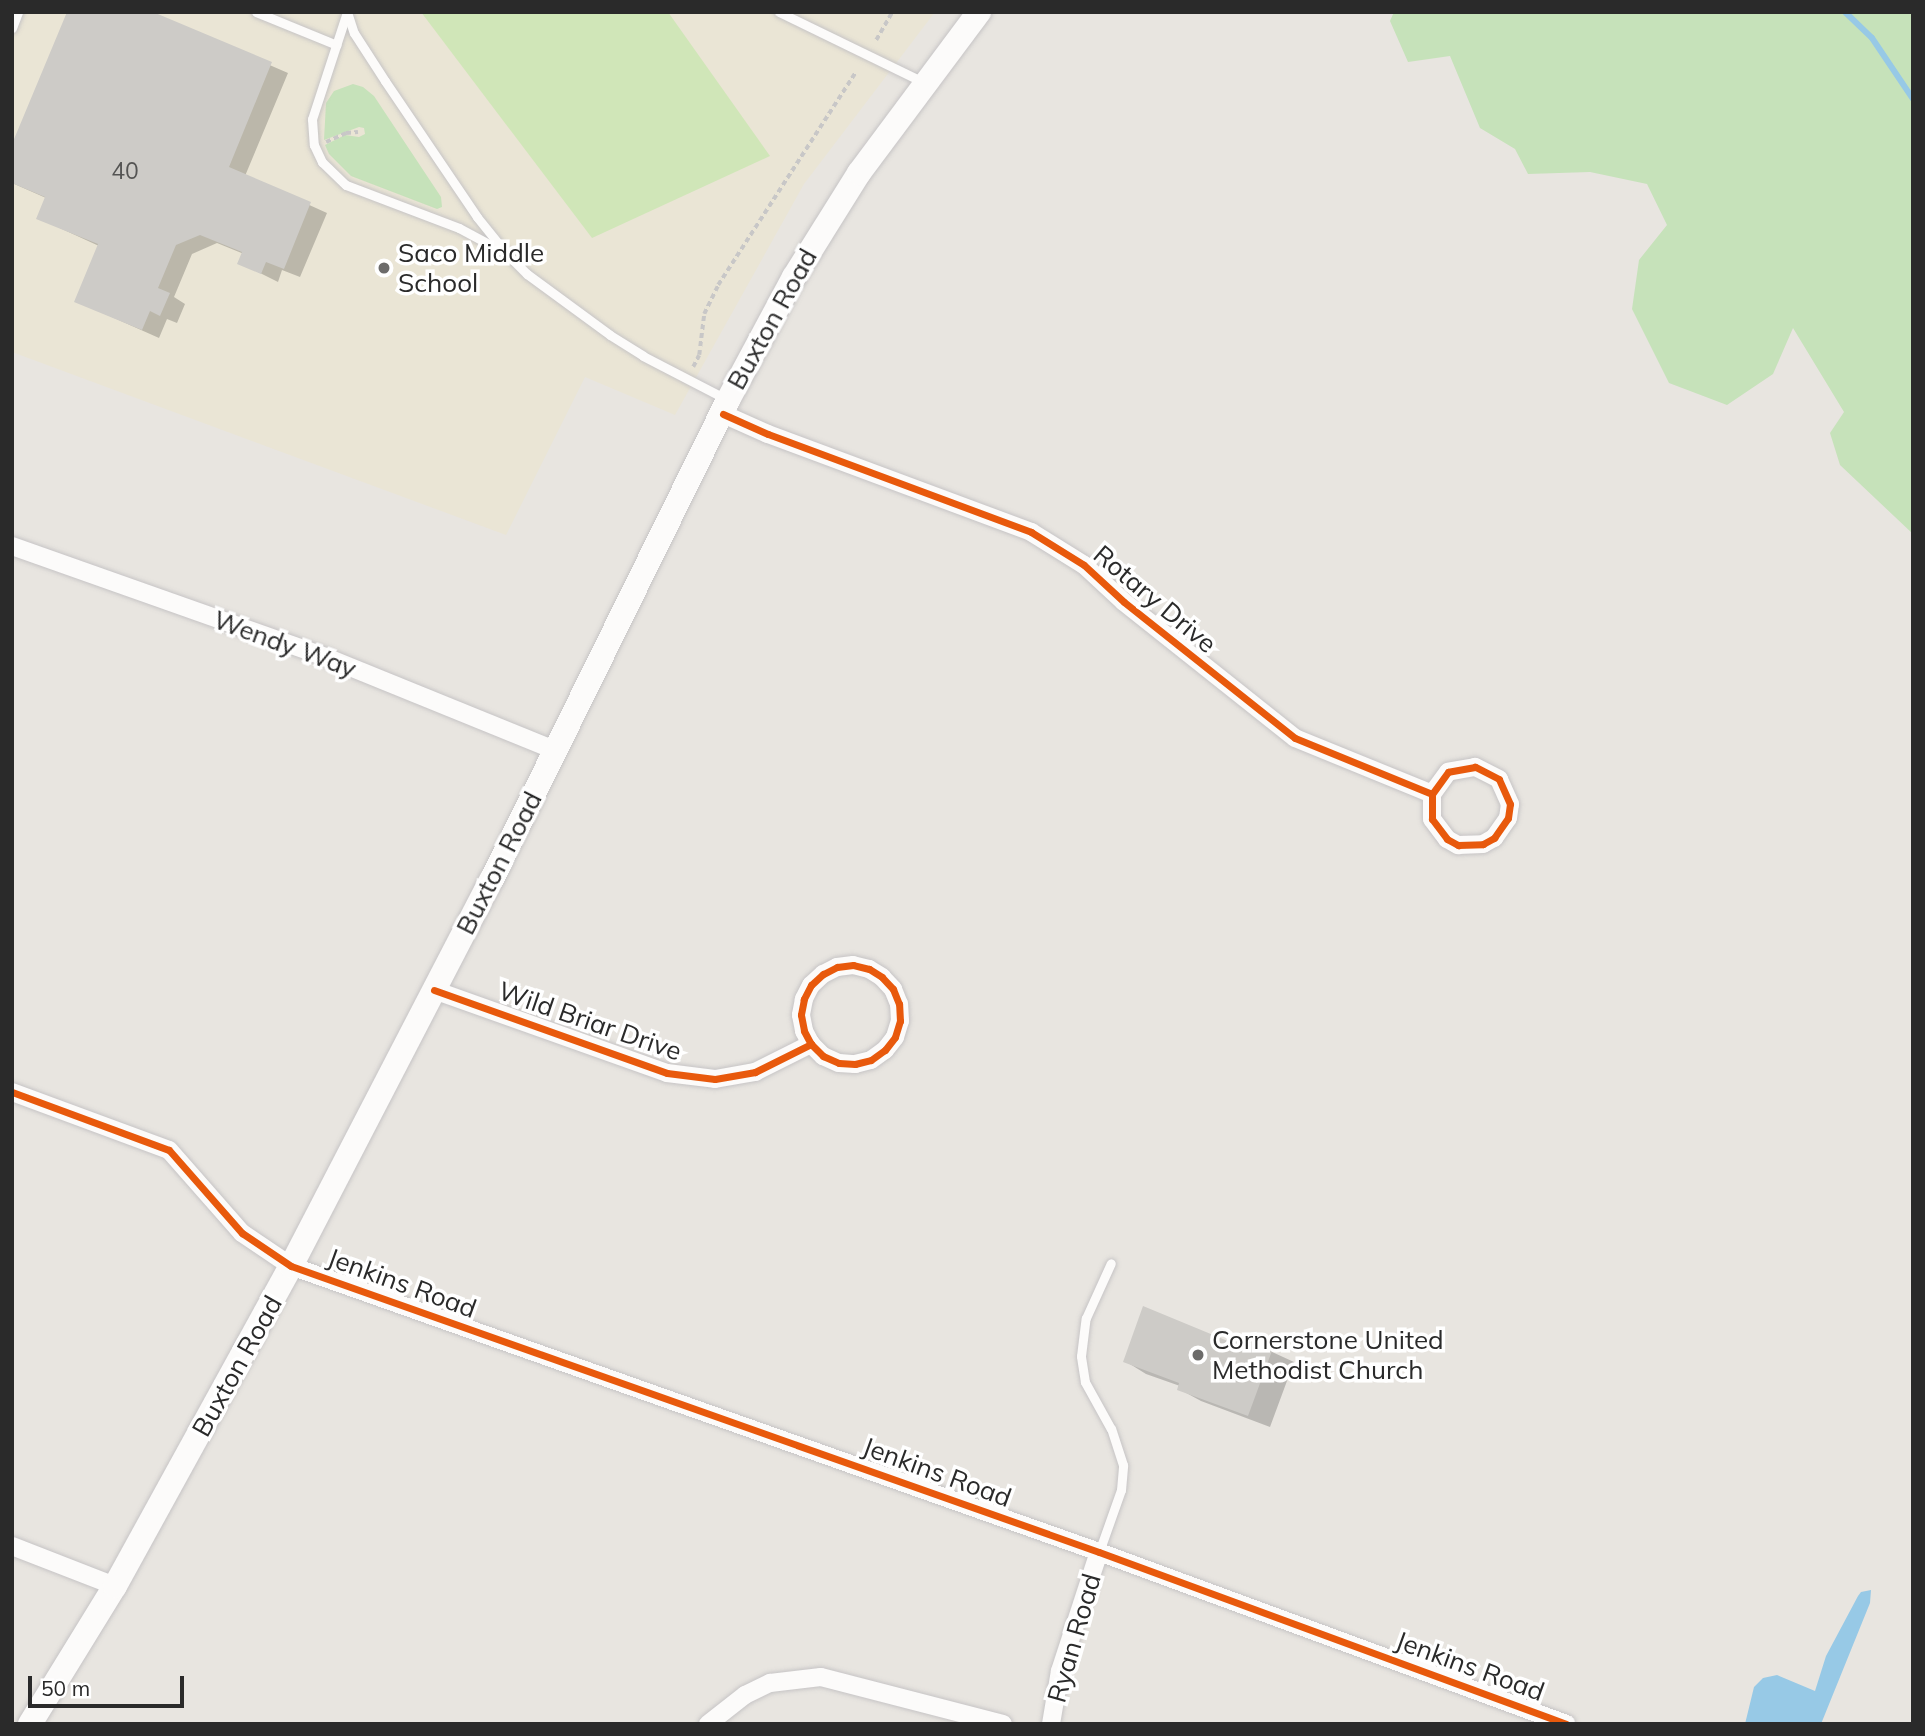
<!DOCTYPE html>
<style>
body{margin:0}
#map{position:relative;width:1925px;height:1736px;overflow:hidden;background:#e8e5e0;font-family:Mulish,sans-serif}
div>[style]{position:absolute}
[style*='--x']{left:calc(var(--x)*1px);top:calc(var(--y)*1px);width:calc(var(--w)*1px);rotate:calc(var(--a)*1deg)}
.education>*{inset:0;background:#eae5d5}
.green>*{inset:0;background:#c6e2ba}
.pitch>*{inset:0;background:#d0e6b8}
.water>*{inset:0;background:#97c9e6}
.shadow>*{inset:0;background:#0003}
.stream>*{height:6px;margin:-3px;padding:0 3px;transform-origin:3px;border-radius:3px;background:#97c9e6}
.building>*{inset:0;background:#cdcbc7}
.path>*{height:3.5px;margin-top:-1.75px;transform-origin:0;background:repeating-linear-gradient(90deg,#c8c7c7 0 5px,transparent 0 8.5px)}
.roads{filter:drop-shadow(0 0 2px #c6c4c5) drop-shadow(0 0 2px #c6c4c5)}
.service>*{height:9px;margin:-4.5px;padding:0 4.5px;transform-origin:4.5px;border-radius:4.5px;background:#fcfbfa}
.minor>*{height:18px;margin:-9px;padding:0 9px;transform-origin:9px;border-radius:9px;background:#fcfbfa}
.secondary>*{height:24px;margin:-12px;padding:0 12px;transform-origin:12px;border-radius:12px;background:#fcfbfa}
.cycleway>*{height:7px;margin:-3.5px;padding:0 3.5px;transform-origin:3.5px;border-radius:3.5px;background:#e8590c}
.dots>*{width:19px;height:19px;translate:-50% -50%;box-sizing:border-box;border:4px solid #fff;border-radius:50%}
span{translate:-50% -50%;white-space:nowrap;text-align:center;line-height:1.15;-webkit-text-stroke:7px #fff;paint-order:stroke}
.number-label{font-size:23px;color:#545453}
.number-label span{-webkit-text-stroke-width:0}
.poi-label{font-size:26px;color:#2a2a2a}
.left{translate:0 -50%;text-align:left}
.street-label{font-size:26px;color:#2a2a2a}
.frame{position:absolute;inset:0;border:14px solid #2a2a2a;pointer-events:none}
.scale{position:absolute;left:28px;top:1676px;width:156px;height:32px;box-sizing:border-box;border:4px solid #2a2a2a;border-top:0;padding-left:9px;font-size:21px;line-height:24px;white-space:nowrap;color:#2a2a2a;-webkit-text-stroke:5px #fff;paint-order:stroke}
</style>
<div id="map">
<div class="education">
<i style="clip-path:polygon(12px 12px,935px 12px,804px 184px,675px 415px,585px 377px,506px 535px,12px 352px)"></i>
</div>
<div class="green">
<i style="clip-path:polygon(1394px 12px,1913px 12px,1913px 534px,1840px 465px,1830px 433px,1844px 412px,1793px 328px,1773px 374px,1727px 405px,1669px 383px,1632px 309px,1639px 260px,1667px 225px,1647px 184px,1590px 172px,1528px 174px,1515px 149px,1480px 128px,1450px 56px,1408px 62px,1390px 21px)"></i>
<i style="clip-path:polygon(353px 84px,363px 87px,374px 96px,441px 197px,442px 207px,437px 209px,351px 176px,329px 154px,325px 145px,345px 135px,359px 137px,365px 134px,364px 128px,359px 127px,324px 140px,326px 103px,334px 91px)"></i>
</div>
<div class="pitch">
<i style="clip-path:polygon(421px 12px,668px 12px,770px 156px,592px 238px)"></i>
</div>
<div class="water">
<i style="clip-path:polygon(1871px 1590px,1870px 1603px,1821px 1724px,1745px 1724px,1754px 1687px,1763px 1678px,1777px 1675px,1815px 1691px,1826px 1656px,1858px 1596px,1861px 1592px)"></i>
</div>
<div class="shadow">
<i style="clip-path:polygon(148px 12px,288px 73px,245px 176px,327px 213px,300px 277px,282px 270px,278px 282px,240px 263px,244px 254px,217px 243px,192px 254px,174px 297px,185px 304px,177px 323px,167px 319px,159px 338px,76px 301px,99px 246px,38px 218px,46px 198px,12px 183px,12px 149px)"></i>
<i style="clip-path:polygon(1240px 1337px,1294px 1362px,1270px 1427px,1201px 1401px,1179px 1389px,1180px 1386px,1146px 1374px,1125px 1361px,1236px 1347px)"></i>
</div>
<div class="stream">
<i style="--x:1845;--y:12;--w:37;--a:44"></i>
<i style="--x:1872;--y:38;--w:73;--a:56.1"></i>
</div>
<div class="building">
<i style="clip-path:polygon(67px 12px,153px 12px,272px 62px,229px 167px,311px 202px,284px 269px,266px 262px,261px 274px,237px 264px,242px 252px,200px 235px,176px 245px,158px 288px,170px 293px,160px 316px,150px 311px,142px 330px,74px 302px,98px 244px,36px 219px,45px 197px,12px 183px,12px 144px)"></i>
<i style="clip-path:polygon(1143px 1306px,1235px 1344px,1239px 1335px,1273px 1348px,1248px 1416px,1177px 1390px,1179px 1383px,1123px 1362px)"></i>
</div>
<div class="path">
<i style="--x:876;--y:40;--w:32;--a:-60"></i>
<i style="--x:326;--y:142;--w:22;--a:-24"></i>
<i style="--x:346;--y:133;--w:12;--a:-5"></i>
<i style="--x:693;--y:367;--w:13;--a:-63"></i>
<i style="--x:699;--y:355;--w:41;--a:-83"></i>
<i style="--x:704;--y:314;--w:32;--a:-64"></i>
<i style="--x:718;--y:285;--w:254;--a:-57.1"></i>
</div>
<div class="roads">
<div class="service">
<i style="--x:256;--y:12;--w:87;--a:22.2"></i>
<i style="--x:347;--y:12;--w:22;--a:72"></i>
<i style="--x:354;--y:33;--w:57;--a:57.1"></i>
<i style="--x:385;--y:81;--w:164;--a:55.9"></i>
<i style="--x:477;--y:217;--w:46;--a:51.1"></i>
<i style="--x:506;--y:253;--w:30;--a:45"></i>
<i style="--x:527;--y:274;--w:103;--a:36.3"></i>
<i style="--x:610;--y:335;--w:39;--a:32"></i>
<i style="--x:643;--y:356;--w:93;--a:27.4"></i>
<i style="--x:347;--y:12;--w:113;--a:108.1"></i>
<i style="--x:312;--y:119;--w:26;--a:86"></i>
<i style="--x:314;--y:145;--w:19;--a:65"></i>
<i style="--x:322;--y:162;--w:33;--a:44"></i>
<i style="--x:346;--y:185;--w:121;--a:20.8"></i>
<i style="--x:459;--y:228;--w:47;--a:28.2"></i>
<i style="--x:779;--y:12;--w:160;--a:25.9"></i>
<i style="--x:12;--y:28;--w:17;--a:-69"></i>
<i style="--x:1099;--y:1552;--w:66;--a:-70.5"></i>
<i style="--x:1121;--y:1490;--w:25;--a:-85"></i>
<i style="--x:1123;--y:1465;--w:38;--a:-108"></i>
<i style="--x:1111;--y:1429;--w:54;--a:-119"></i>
<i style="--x:1085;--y:1382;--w:26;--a:-99"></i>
<i style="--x:1081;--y:1356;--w:38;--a:-83"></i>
<i style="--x:1086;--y:1318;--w:60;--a:-65.6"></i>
</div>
<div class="minor">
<i style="--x:723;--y:414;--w:49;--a:24"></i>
<i style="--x:768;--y:434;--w:281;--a:20.4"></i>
<i style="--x:1031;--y:532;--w:62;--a:31.9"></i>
<i style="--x:1084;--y:565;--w:54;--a:42.8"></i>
<i style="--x:1124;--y:602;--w:218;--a:38.5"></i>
<i style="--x:1295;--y:738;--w:148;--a:22.2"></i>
<i style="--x:1432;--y:794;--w:25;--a:90"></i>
<i style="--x:1432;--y:819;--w:25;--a:53"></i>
<i style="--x:1447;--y:839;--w:13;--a:29"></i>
<i style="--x:1458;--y:845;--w:25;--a:-2"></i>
<i style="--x:1483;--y:844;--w:13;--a:-29"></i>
<i style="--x:1494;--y:838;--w:24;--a:-55"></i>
<i style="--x:1508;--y:818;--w:14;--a:-82"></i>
<i style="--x:1510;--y:804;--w:27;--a:-114"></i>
<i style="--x:1499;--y:779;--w:27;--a:-153"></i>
<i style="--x:1475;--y:767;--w:27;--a:170"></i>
<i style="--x:1448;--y:772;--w:27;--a:126"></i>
<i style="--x:12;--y:546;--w:335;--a:19.5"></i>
<i style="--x:328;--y:658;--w:245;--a:22.1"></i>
<i style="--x:434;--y:990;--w:247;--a:19.6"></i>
<i style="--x:667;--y:1073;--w:48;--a:7.1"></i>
<i style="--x:715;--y:1079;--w:41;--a:-9.9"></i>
<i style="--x:755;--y:1072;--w:63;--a:-26.6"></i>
<i style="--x:811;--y:1044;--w:17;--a:45"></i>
<i style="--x:823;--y:1056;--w:17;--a:24"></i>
<i style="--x:839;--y:1063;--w:16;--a:4"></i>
<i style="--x:855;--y:1064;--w:16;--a:-14"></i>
<i style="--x:871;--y:1060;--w:17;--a:-36"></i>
<i style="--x:885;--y:1050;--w:16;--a:-52"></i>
<i style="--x:895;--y:1037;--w:17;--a:-73"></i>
<i style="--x:900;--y:1021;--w:17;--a:-93"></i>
<i style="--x:899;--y:1004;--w:16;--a:-112"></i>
<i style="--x:893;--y:989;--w:16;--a:-133"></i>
<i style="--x:882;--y:977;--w:15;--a:-148"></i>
<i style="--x:869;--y:969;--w:16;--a:-166"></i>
<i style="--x:853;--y:965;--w:16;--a:173"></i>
<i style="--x:837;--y:967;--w:16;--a:153"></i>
<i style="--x:823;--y:974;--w:16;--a:137"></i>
<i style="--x:811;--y:985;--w:16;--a:117"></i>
<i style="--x:804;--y:999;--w:16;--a:101"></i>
<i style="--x:801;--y:1015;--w:16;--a:79"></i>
<i style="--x:804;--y:1031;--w:15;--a:62"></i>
<i style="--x:12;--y:1092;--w:167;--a:20.3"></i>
<i style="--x:169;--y:1150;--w:111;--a:48.7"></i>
<i style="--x:242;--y:1233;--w:59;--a:34"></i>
<i style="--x:291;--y:1266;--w:857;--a:19.49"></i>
<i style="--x:1099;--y:1552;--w:498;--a:20.2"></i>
<i style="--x:12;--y:1546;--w:110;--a:21.2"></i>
<i style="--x:708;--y:1724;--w:47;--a:-38.1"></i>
<i style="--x:745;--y:1695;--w:28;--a:-26"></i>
<i style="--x:770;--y:1683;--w:51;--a:-6.7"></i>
<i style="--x:821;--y:1677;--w:188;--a:14.5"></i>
<i style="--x:1051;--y:1724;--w:54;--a:-80.4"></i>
<i style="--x:1060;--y:1671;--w:125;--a:-71.9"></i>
</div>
<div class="secondary">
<i style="--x:30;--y:1724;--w:162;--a:-58.4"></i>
<i style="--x:115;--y:1586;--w:365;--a:-61.2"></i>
<i style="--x:291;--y:1266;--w:436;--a:-62.6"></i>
<i style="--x:492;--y:879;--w:534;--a:-63.77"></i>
<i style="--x:728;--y:400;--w:140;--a:-61.8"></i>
<i style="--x:794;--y:277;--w:123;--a:-58"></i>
<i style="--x:859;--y:173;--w:201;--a:-53.3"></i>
</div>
</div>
<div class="cycleway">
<i style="--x:723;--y:414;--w:49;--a:24"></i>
<i style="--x:768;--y:434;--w:281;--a:20.4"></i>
<i style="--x:1031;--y:532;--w:62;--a:31.9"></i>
<i style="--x:1084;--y:565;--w:54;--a:42.8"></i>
<i style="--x:1124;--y:602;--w:218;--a:38.5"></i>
<i style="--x:1295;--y:738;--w:148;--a:22.2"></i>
<i style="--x:1432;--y:794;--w:25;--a:90"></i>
<i style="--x:1432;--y:819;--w:25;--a:53"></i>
<i style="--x:1447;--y:839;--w:13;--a:29"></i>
<i style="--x:1458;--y:845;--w:25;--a:-2"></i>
<i style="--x:1483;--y:844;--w:13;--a:-29"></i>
<i style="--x:1494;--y:838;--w:24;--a:-55"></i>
<i style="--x:1508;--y:818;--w:14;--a:-82"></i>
<i style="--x:1510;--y:804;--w:27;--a:-114"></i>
<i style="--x:1499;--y:779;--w:27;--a:-153"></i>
<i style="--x:1475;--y:767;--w:27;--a:170"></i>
<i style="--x:1448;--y:772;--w:27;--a:126"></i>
<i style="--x:434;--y:990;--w:247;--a:19.6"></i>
<i style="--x:667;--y:1073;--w:48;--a:7.1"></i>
<i style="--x:715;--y:1079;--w:41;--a:-9.9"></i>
<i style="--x:755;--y:1072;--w:63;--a:-26.6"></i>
<i style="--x:811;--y:1044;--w:17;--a:45"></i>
<i style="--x:823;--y:1056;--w:17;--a:24"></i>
<i style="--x:839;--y:1063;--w:16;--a:4"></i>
<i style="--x:855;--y:1064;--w:16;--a:-14"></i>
<i style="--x:871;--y:1060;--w:17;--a:-36"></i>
<i style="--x:885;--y:1050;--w:16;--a:-52"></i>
<i style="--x:895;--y:1037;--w:17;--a:-73"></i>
<i style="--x:900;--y:1021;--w:17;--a:-93"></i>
<i style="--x:899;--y:1004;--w:16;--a:-112"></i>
<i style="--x:893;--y:989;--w:16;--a:-133"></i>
<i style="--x:882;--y:977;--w:15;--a:-148"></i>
<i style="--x:869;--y:969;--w:16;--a:-166"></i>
<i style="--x:853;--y:965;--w:16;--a:173"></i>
<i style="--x:837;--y:967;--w:16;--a:153"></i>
<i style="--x:823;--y:974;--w:16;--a:137"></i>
<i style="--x:811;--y:985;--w:16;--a:117"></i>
<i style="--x:804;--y:999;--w:16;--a:101"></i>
<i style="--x:801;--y:1015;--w:16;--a:79"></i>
<i style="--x:804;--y:1031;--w:15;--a:62"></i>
<i style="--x:12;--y:1092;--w:167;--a:20.3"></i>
<i style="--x:169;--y:1150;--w:111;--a:48.7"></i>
<i style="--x:242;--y:1233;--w:59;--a:34"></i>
<i style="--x:291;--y:1266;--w:857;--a:19.49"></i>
<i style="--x:1099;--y:1552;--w:498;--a:20.2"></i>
</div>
<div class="dots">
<i style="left:384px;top:268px;background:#6c6b6a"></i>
<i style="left:1198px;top:1355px;background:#6c6b6a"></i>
</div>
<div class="number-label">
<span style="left:125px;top:171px">40</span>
</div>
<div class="poi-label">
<span class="left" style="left:398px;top:268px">Saco Middle<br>School</span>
<span class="left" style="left:1212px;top:1355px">Cornerstone United<br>Methodist Church</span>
</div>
<div class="street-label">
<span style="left:772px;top:319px;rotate:-61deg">Buxton Road</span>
<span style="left:1155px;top:599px;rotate:40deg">Rotary Drive</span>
<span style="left:285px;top:644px;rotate:20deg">Wendy Way</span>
<span style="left:499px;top:863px;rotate:-63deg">Buxton Road</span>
<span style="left:590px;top:1021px;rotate:19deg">Wild Briar Drive</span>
<span style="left:402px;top:1283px;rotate:20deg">Jenkins Road</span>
<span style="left:237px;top:1366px;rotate:-61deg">Buxton Road</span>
<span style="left:937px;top:1472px;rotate:20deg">Jenkins Road</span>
<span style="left:1074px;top:1638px;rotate:-74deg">Ryan Road</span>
<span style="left:1470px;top:1666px;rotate:20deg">Jenkins Road</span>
</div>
<div class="frame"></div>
<div class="scale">50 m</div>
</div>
